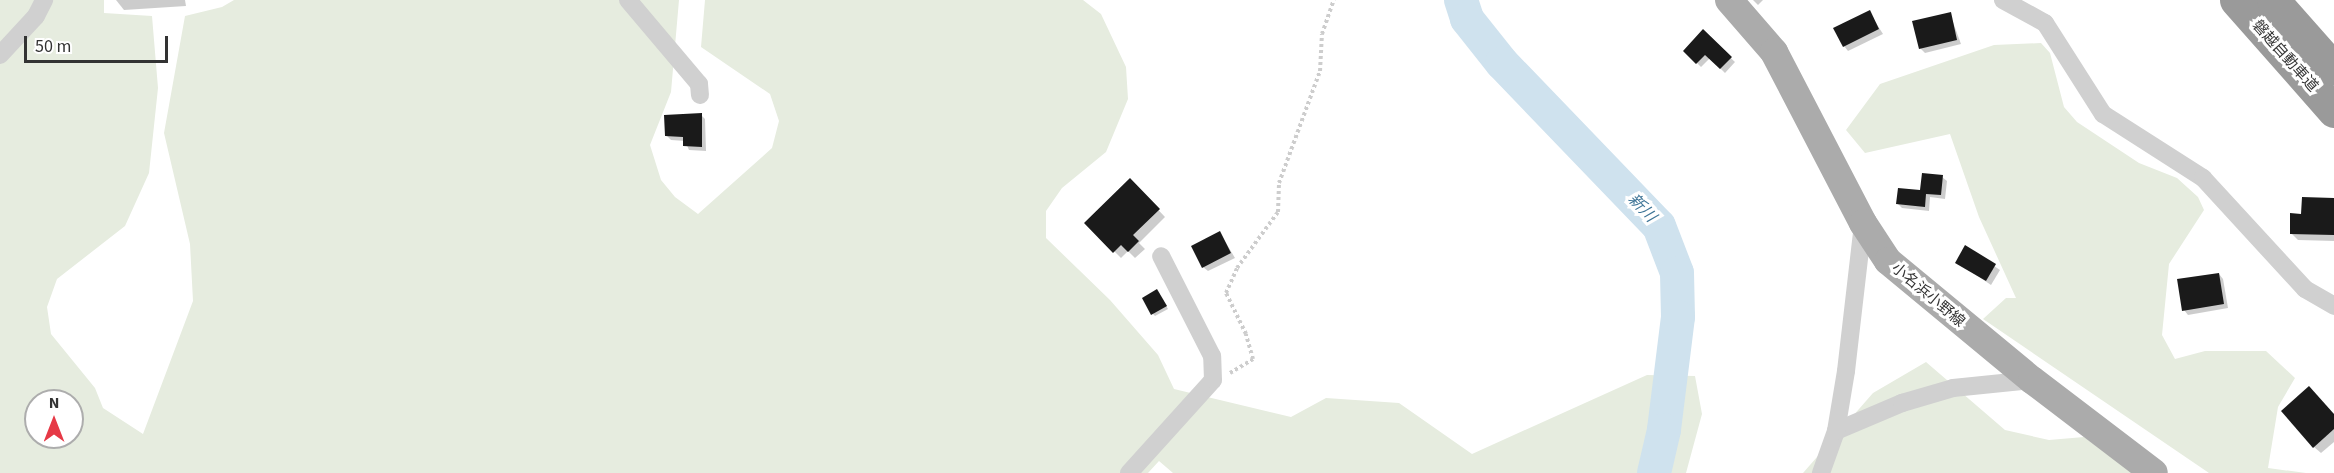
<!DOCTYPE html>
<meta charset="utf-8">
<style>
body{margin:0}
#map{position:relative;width:2334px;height:473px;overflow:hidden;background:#fff;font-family:"Source Sans 3","Noto Sans JP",sans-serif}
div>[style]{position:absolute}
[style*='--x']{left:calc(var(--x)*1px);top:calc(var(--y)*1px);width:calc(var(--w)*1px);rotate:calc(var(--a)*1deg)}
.green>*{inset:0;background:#e6ecdf}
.shadow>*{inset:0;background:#0003}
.river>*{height:34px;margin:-17px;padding:0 17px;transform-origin:17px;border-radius:17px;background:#cfe2ee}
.building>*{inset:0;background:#1a1a1a}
.path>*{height:4px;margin-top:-2px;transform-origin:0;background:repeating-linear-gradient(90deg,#cdcdcd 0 3px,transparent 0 6px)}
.minor>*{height:18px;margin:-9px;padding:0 9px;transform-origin:9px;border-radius:9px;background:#d0d0d0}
.primary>*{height:28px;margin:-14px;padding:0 14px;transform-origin:14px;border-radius:14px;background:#ababab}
.motorway>*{height:33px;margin:-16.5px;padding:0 16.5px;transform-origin:16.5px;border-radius:16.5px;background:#9a9a9a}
span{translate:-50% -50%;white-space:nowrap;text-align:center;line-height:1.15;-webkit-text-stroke:6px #fff;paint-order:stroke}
.street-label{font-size:15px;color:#333}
.water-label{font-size:16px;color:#3f7597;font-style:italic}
.north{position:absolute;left:24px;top:389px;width:60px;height:60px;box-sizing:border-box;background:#fff;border:2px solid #adadad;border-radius:50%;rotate:0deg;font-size:16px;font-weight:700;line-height:24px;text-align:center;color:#333}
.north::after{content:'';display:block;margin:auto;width:21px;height:27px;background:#e63946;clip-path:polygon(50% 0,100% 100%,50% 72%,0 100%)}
.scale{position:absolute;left:24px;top:36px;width:144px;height:27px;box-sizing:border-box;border:3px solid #333;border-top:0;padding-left:8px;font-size:18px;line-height:21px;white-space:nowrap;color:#333;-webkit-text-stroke:4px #fff;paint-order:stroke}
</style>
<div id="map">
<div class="green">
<i style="clip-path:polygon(evenodd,0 0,104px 0,104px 13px,152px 16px,158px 88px,149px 173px,125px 226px,57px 279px,47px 307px,51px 334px,95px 388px,103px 408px,143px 434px,193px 301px,190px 244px,164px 133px,185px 16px,222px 7px,234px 0,679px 0,671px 92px,650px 145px,661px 180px,675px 197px,698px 214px,772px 148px,779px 121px,770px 94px,701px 47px,705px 0,1083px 0,1101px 14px,1126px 67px,1128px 99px,1106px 152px,1062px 188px,1046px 211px,1046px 238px,1110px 300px,1158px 355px,1174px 389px,1291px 417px,1326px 398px,1399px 403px,1472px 454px,1647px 375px,1695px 376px,1702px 414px,1686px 473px,1173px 473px,1159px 461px,1148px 473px,0 473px,0 0,36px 401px,72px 401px,72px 437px,36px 437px,36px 401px)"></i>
<i style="clip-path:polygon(2041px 43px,2050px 53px,2064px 107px,2077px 122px,2139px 163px,2177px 178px,2198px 197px,2204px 210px,2169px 264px,2162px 335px,2175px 359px,2205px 351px,2266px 351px,2295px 378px,2278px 407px,2268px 468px,2306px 473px,2209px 473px,1983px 319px,2006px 298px,2016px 298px,1979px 217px,1950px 134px,1865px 153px,1846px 130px,1880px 84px,1994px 45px)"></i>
<i style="clip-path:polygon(1926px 362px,2005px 430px,2049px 440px,2084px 437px,2133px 473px,1803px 473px,1873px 393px)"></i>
</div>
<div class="shadow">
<i style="clip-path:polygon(116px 0,185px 0,186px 6px,124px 10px)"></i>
<i style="clip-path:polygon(1753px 0,1763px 0,1758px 5px)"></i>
<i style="clip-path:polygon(1869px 12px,1883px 34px,1848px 51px,1844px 46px)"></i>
<i style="clip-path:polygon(1950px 14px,1961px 44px,1925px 53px,1920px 48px)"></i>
<i style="clip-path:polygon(1703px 32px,1735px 62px,1725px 73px,1710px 58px,1701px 67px,1685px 51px)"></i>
<i style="clip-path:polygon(701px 115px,705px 119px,706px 151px,689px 150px,685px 141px,671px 140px,667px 136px)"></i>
<i style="clip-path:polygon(1942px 177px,1947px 181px,1945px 199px,1930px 197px,1929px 211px,1902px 208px,1898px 204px)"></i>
<i style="clip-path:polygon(1130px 180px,1165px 217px,1139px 243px,1145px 249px,1135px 258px,1128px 251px,1121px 258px,1086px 223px)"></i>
<i style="clip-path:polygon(2334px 199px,2334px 241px,2298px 240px,2291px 233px,2303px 215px)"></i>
<i style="clip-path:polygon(1220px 233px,1235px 258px,1208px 271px,1203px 267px)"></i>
<i style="clip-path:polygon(1966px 247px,2000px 270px,1991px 285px,1957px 262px)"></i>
<i style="clip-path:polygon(2219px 274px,2223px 279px,2228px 308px,2188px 315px,2184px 310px)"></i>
<i style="clip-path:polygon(1159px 293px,1168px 309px,1155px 316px,1153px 314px)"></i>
<i style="clip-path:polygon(2334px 415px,2334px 442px,2321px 453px,2314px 447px)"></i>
</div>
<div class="river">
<i style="--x:1461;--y:0;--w:20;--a:72"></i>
<i style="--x:1467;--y:19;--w:56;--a:51.5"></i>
<i style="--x:1502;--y:63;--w:226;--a:46.1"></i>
<i style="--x:1659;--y:226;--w:50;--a:69"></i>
<i style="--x:1677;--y:273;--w:44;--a:88.7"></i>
<i style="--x:1678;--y:317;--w:114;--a:97.1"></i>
<i style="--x:1664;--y:430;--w:44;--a:103.1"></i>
</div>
<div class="building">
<i style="clip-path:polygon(1870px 10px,1879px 29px,1843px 47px,1833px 28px)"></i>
<i style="clip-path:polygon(1951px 12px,1957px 40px,1919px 49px,1912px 21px)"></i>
<i style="clip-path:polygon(1703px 29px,1732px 57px,1720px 69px,1705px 55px,1696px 64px,1683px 51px)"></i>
<i style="clip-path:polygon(702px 113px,702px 147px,683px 146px,683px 137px,665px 136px,664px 115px)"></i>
<i style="clip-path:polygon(1922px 173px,1943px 175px,1941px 195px,1926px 194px,1925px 207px,1896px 204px,1898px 188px,1920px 190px)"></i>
<i style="clip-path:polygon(1130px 178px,1160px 209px,1133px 235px,1139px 241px,1128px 252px,1121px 245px,1113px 253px,1084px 223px)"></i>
<i style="clip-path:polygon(2302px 197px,2334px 198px,2334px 235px,2290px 234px,2290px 213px,2301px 214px)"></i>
<i style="clip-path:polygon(1220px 231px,1231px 253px,1202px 268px,1191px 246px)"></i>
<i style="clip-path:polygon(1965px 245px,1996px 264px,1986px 281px,1955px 263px)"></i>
<i style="clip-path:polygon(2219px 273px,2224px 304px,2182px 311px,2177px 279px)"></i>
<i style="clip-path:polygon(1157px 289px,1167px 306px,1151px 315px,1142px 298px)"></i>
<i style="clip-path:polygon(2309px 386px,2334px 414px,2334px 429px,2313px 448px,2281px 411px)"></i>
</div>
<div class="path">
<i style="--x:1230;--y:373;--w:27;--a:-31"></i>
<i style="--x:1253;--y:359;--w:26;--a:-106"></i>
<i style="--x:1246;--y:334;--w:46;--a:-116"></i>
<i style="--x:1226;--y:293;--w:27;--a:-66"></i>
<i style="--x:1237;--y:268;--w:69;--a:-53.8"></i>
<i style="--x:1278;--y:212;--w:29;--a:-88"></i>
<i style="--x:1279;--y:183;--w:119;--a:-69.9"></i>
<i style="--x:1320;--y:71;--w:37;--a:-87"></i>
<i style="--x:1322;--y:34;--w:36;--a:-71"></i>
</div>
<div class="minor">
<i style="--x:628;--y:0;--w:110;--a:49.8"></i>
<i style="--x:699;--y:84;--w:11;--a:85"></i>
<i style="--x:2003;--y:0;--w:48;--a:28.7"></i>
<i style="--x:2045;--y:23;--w:108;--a:57.5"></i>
<i style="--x:2103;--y:114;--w:119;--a:32.6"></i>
<i style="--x:2203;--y:178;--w:151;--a:47.4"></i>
<i style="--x:2305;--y:289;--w:34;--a:30"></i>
<i style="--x:0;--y:55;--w:53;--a:-47.3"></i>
<i style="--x:36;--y:16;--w:18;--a:-63"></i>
<i style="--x:1836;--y:431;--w:72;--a:-23"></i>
<i style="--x:1902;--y:403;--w:53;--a:-16.4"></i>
<i style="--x:1953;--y:388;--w:79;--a:-5.8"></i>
<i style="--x:1129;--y:473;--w:125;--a:-47.9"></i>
<i style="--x:1213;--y:380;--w:24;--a:-92"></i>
<i style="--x:1212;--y:356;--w:112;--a:-117"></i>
<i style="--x:1821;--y:473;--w:45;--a:-70.3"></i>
<i style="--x:1836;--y:431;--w:61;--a:-80.5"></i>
<i style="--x:1846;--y:371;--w:149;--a:-83.4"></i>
</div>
<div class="primary">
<i style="--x:1729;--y:0;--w:69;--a:49.1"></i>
<i style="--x:1774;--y:52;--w:193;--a:62.5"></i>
<i style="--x:1863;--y:223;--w:45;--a:56.7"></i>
<i style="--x:1888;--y:261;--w:187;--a:39.6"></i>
<i style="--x:2032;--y:380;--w:153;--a:37.3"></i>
</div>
<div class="motorway">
<i style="--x:2236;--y:0;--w:148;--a:48.6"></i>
<i style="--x:2273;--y:0;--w:92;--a:48.5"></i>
</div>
<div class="street-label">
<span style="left:2285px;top:56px;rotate:48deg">磐越自動車道</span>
<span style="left:1928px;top:295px;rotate:40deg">小名浜小野線</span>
</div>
<div class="water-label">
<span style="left:1642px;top:208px;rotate:46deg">新川</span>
</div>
<div class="north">N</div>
<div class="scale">50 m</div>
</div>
